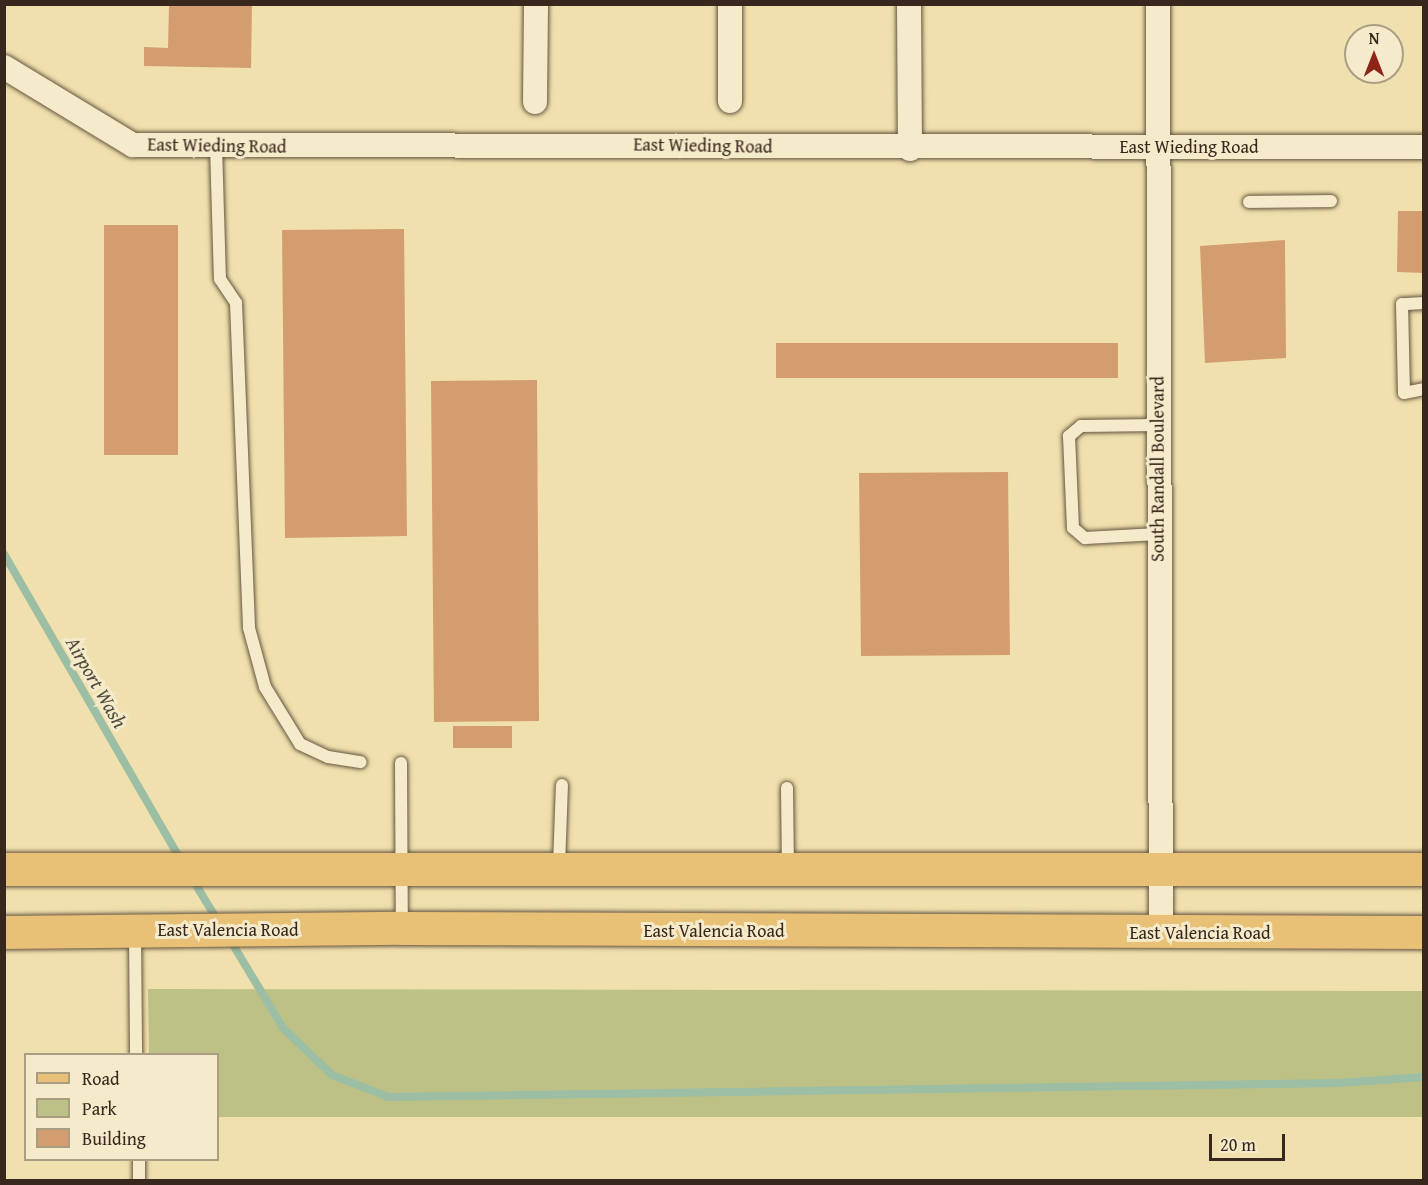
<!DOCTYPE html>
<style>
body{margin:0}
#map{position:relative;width:1428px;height:1185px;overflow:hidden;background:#f0e0ad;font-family:"Gentium Book Plus",serif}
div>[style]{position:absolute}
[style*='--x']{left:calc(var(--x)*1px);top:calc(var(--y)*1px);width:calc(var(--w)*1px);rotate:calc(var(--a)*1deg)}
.green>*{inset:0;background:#bec186}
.stream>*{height:8px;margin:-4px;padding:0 4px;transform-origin:4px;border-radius:4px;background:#9bbea5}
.building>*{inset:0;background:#d49d6f}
.roads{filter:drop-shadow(0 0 2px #665540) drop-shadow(0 0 2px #665540)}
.service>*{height:12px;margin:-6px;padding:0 6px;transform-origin:6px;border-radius:6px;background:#f5ebca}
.minor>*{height:24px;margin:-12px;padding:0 12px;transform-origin:12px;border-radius:12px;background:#f5ebca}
.primary>*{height:33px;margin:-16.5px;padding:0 16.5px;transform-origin:16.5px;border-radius:16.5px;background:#e8c076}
span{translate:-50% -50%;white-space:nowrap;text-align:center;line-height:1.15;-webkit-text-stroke:6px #f5ebca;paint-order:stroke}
.street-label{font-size:18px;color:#38271c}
.water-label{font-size:20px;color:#514d3e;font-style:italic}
.frame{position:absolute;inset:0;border:6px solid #38271c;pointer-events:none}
.legend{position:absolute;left:24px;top:1053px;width:195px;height:108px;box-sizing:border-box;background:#f5ebca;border:2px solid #a99d84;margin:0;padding:8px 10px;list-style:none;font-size:18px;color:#38271c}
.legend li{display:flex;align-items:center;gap:12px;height:30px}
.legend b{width:30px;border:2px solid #a99d84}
.north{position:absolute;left:1344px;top:24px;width:60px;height:60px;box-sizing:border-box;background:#f5ebca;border:2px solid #a99d84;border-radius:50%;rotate:0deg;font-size:16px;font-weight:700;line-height:24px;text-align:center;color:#38271c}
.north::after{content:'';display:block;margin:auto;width:21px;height:27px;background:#8f2418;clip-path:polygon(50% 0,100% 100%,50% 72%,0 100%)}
.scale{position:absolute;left:1209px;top:1134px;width:76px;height:27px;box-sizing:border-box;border:3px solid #38271c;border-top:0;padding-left:8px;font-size:18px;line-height:21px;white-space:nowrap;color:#38271c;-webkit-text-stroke:4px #f5ebca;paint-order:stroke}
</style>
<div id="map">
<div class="green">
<i style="clip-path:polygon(148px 989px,1423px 991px,1423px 1117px,218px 1117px,218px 1054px,149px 1054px)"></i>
</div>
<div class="stream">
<i style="--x:4;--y:554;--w:352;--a:60"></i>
<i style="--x:191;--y:877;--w:52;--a:58.5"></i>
<i style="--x:229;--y:938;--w:105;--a:59"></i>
<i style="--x:283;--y:1028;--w:68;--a:43.8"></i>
<i style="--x:332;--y:1075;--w:60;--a:21.4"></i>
<i style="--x:388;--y:1097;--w:952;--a:-0.84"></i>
<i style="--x:1340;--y:1083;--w:84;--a:-4.1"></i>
</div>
<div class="building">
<i style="clip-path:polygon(169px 4px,252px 4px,251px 68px,144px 66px,144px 47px,168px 48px)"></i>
<i style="clip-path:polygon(1398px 211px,1424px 211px,1424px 273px,1397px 272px)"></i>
<i style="clip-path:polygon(104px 225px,178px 225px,178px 455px,104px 455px)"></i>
<i style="clip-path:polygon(404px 229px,407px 536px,285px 538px,282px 230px)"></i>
<i style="clip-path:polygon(1285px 240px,1286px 358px,1205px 363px,1200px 246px)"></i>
<i style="clip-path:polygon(776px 343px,1118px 343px,1118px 378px,776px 378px)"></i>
<i style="clip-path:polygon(537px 380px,539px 721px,434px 722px,431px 381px)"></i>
<i style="clip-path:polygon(1008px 472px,1010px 655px,861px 656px,859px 473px)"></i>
<i style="clip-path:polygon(453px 726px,512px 726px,512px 748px,453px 748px)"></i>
</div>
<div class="roads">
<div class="service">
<i style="--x:216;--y:146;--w:133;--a:88.3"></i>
<i style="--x:220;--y:279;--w:29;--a:56"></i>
<i style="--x:236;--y:303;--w:325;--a:87.7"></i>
<i style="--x:249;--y:628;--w:61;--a:74.8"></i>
<i style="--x:265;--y:687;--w:67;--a:58.4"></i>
<i style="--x:300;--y:744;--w:31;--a:25"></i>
<i style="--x:328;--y:757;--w:33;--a:9"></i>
<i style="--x:1249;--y:202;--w:82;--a:-0.7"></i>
<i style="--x:1424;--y:303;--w:22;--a:177"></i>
<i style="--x:1402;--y:304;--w:89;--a:88.7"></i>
<i style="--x:1404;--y:393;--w:20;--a:-11"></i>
<i style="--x:1158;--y:425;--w:77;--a:179.3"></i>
<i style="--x:1081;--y:426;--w:16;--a:140"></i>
<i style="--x:1069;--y:436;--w:92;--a:87.5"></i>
<i style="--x:1073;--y:528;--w:16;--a:40"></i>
<i style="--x:1085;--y:538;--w:73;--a:-3.1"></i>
<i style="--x:401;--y:763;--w:164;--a:89.7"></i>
<i style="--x:787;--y:788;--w:79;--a:89.3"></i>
<i style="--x:559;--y:866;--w:81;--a:-87.9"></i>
<i style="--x:135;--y:932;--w:122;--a:89.5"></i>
<i style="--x:139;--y:1160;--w:20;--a:90"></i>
</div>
<div class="minor">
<i style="--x:909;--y:4;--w:145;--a:89.6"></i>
<i style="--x:1158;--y:4;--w:930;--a:89.82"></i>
<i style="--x:4;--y:67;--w:151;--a:31.2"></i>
<i style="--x:133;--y:145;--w:1291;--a:0.09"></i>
<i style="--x:730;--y:101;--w:97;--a:-90"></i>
<i style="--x:535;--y:102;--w:98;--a:-89.4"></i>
</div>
<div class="primary">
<i style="--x:4;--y:869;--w:1420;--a:0"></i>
<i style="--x:4;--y:932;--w:398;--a:-0.6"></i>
<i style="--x:402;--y:928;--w:1022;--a:0.22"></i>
</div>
</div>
<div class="street-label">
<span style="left:217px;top:146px;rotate:1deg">East Wieding Road</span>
<span style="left:703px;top:146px;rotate:1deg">East Wieding Road</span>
<span style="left:1189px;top:147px">East Wieding Road</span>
<span style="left:1158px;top:469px;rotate:-90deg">South Randall Boulevard</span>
<span style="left:228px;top:930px">East Valencia Road</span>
<span style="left:714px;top:931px">East Valencia Road</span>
<span style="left:1200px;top:933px">East Valencia Road</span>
</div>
<div class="water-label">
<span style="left:97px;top:682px;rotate:60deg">Airport Wash</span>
</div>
<div class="frame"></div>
<ul class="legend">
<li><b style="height:8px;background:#e8c076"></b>Road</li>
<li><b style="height:16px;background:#bec186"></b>Park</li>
<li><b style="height:16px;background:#d49d6f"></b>Building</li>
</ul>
<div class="north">N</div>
<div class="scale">20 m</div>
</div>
